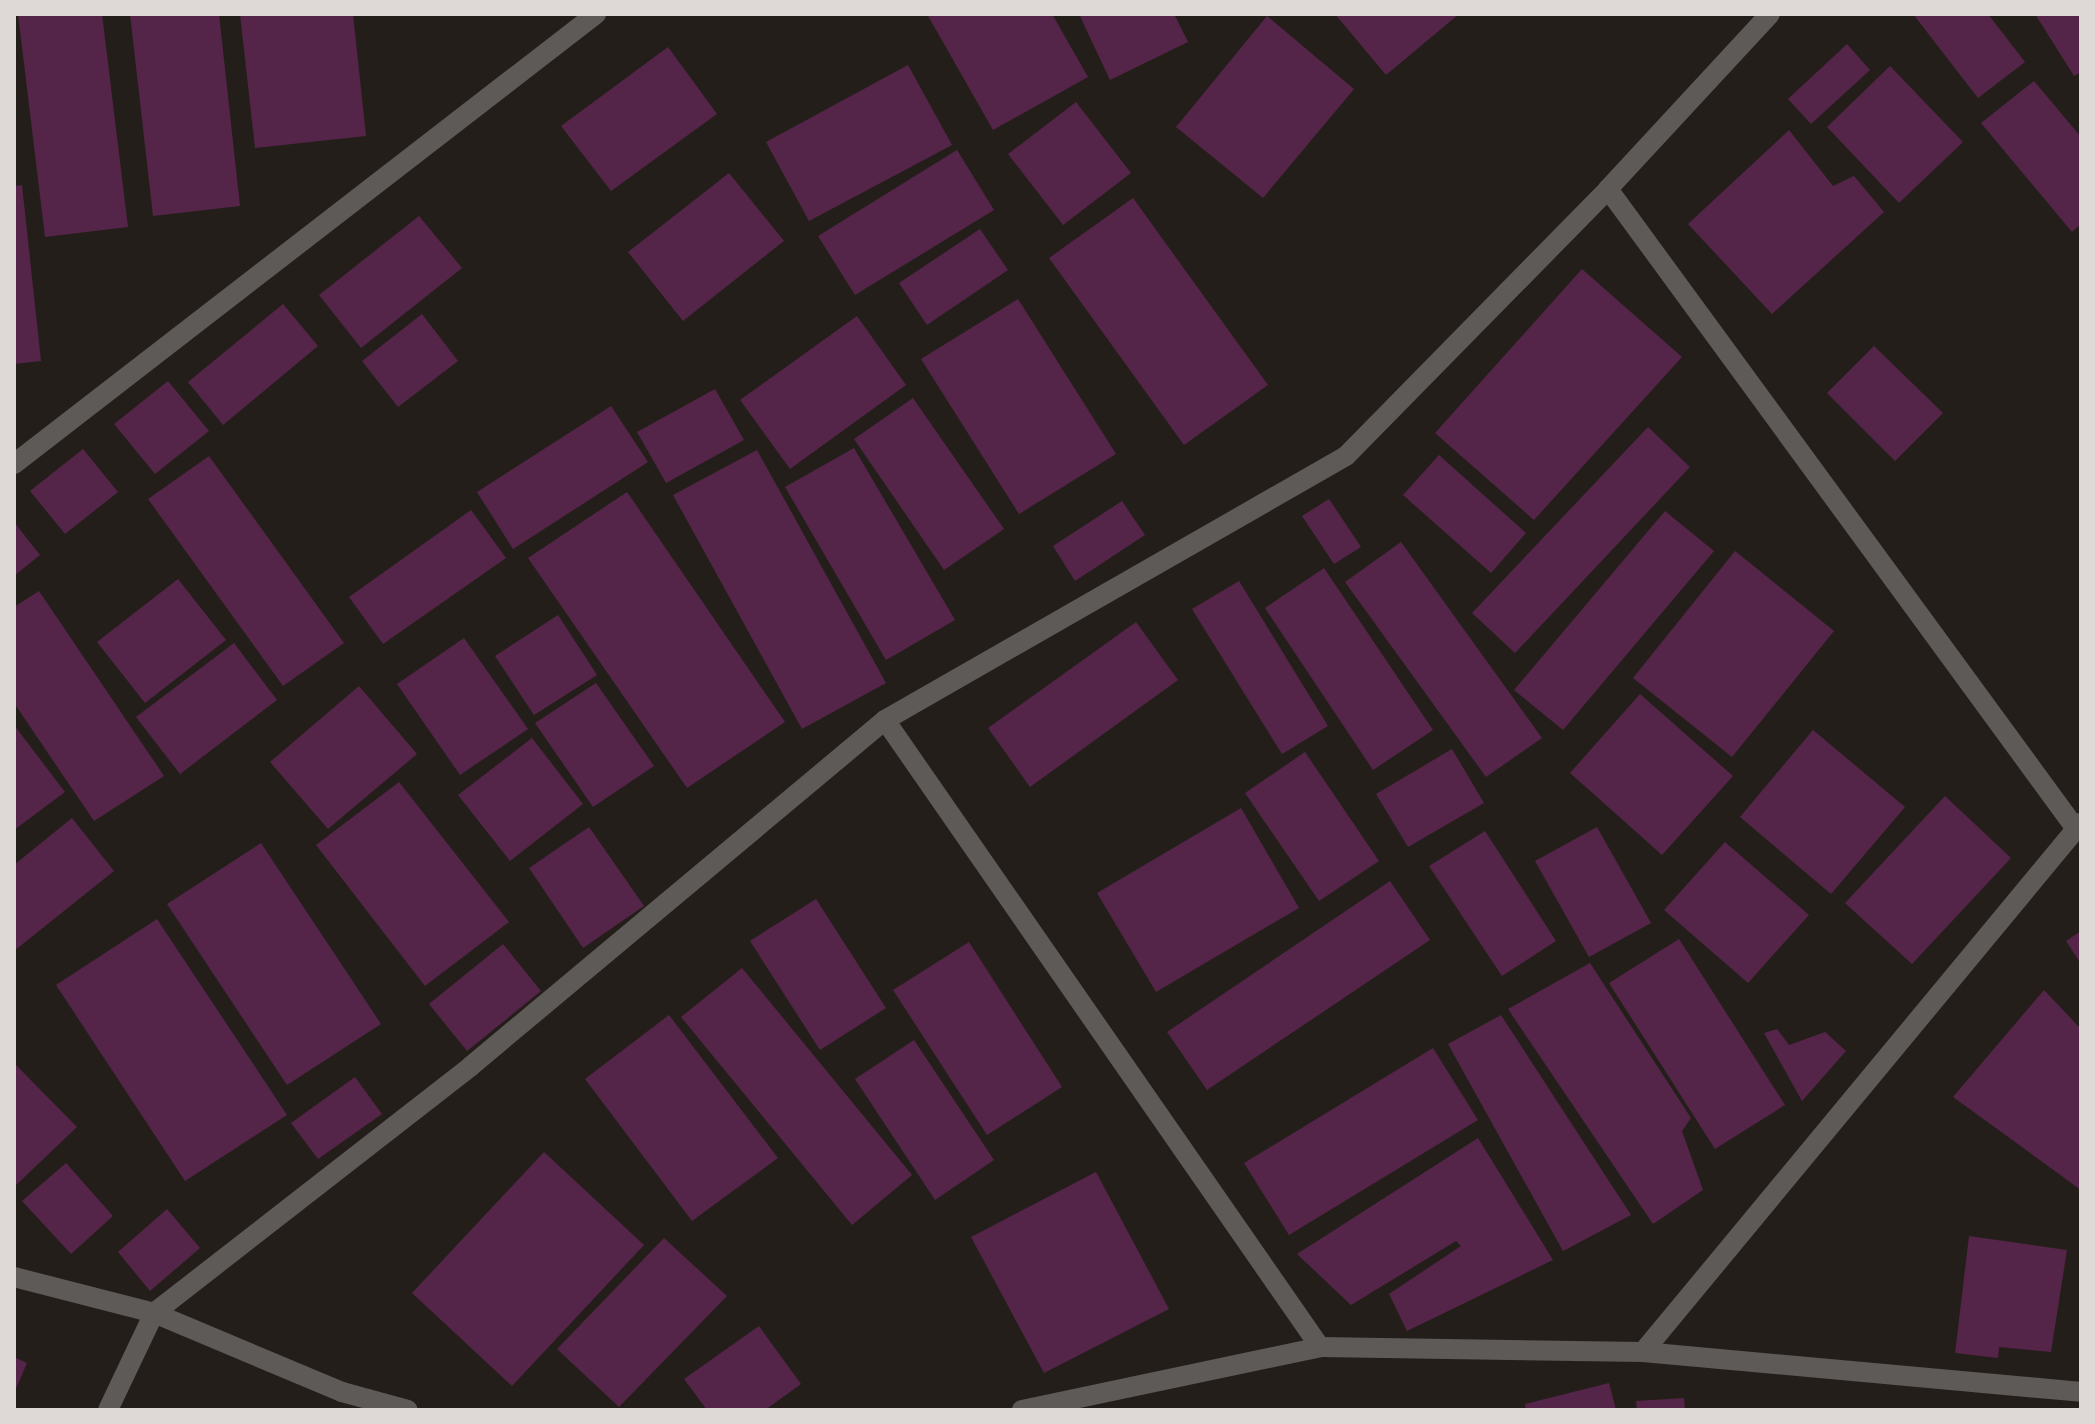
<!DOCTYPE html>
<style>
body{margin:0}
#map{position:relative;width:2095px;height:1424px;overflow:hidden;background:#241e1a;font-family:Quicksand,sans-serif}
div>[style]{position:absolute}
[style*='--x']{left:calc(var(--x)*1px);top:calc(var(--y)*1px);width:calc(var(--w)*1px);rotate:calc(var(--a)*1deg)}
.building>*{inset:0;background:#542548}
.minor>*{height:20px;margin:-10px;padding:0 10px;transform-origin:10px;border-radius:10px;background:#5d5a58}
span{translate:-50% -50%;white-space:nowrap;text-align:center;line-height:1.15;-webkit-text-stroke:8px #1b1511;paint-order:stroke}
.frame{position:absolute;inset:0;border:16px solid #ded9d7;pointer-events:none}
</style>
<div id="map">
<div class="building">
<i style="clip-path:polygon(18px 14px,102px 14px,128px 227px,45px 237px)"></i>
<i style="clip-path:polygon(130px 14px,219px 14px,240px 206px,153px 216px)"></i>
<i style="clip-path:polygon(240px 14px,353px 14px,366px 136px,255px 148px)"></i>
<i style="clip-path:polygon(927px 14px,1052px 14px,1088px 77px,993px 130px)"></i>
<i style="clip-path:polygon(1079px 14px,1174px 14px,1188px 42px,1110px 80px)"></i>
<i style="clip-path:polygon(1335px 14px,1459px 14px,1386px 75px)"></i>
<i style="clip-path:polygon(1913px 14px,1988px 14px,2025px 62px,1978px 98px)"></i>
<i style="clip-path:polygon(2035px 14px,2081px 14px,2081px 72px,2074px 76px)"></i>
<i style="clip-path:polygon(1267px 16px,1354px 89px,1263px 198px,1176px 127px)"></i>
<i style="clip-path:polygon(1847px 44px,1870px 70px,1811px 124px,1788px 99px)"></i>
<i style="clip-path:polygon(668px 47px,717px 114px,611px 191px,561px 126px)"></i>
<i style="clip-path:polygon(908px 65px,952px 145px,809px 221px,766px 142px)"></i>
<i style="clip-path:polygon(1890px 66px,1963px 142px,1899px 203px,1827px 127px)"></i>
<i style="clip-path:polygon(2034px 81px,2081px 137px,2081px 224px,2072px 232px,1981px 123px)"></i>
<i style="clip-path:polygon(1076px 102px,1131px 173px,1063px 225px,1008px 154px)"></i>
<i style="clip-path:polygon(1789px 130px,1833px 186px,1854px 176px,1884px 212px,1772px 314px,1688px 224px)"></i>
<i style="clip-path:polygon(957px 150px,994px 210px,855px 295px,818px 236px)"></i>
<i style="clip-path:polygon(729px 173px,784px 241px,683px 321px,628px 252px)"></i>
<i style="clip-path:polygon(22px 185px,41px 361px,14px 364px,14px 186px)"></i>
<i style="clip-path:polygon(1133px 198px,1268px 385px,1184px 445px,1049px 258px)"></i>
<i style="clip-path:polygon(419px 216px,462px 268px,361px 348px,319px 295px)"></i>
<i style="clip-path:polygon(980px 229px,1008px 270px,927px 325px,899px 283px)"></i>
<i style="clip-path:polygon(1582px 269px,1682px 357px,1534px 520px,1435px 433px)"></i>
<i style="clip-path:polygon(1018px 299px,1116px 454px,1019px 514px,921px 359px)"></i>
<i style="clip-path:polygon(283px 304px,318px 346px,223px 425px,188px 382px)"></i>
<i style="clip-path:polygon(422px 314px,458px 361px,398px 407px,362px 361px)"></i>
<i style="clip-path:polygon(857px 316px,906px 385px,790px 469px,740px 400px)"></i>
<i style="clip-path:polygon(1874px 346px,1943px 413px,1895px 461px,1827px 393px)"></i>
<i style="clip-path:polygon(168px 381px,209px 431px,155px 474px,114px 424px)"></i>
<i style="clip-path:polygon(715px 389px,744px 440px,666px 483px,637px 432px)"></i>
<i style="clip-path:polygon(913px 398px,1004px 529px,944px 570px,854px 439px)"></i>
<i style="clip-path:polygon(611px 406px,648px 462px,513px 549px,477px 492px)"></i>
<i style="clip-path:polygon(1648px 427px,1690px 467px,1515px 653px,1472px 613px)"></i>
<i style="clip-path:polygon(854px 448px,955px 620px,886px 660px,785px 487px)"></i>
<i style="clip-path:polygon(83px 449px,118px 492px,65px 534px,30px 491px)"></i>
<i style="clip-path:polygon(757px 450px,886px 683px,802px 729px,673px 495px)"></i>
<i style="clip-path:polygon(1439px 455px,1526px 533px,1491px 573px,1403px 495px)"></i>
<i style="clip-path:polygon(209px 456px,344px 643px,283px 686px,148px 499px)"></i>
<i style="clip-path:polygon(627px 492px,785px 722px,687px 788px,528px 558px)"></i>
<i style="clip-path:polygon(1329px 499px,1361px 547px,1334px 564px,1302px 516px)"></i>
<i style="clip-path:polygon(1122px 501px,1145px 535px,1075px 581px,1053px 546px)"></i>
<i style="clip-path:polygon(471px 510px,506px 558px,383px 644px,349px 597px)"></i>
<i style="clip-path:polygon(1665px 511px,1714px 551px,1563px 730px,1514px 690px)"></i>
<i style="clip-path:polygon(14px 522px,40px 555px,14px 576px)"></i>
<i style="clip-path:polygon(1401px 542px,1542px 738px,1486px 777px,1345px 582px)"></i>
<i style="clip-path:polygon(1735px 551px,1834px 631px,1732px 757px,1633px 678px)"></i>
<i style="clip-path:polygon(1324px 568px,1433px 730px,1373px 770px,1265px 608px)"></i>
<i style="clip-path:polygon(178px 579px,226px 640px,145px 703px,97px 642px)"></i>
<i style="clip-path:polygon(1239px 581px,1328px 726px,1282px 754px,1192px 609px)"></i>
<i style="clip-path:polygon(39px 591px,164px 776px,94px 821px,14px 703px,14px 607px)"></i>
<i style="clip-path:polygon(558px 615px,597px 675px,534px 715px,495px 656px)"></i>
<i style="clip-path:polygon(1136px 622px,1178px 680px,1030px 787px,988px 728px)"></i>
<i style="clip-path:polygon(464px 638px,528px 729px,460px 775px,397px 684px)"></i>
<i style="clip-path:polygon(234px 643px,277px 700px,180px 774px,136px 717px)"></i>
<i style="clip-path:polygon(596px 683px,654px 766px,593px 807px,535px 723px)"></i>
<i style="clip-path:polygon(359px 686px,417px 754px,328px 829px,270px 762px)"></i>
<i style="clip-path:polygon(1640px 694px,1733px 776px,1662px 855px,1570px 773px)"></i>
<i style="clip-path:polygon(14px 725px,65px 792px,14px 830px)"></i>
<i style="clip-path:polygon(1813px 730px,1905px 807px,1831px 894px,1740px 817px)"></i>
<i style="clip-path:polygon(532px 738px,583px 804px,510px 861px,458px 795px)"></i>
<i style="clip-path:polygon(1452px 749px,1484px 803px,1408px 847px,1376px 794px)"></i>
<i style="clip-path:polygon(1305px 752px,1379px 861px,1319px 901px,1245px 793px)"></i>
<i style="clip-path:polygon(399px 782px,509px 922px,425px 986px,316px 845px)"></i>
<i style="clip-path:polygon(1945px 796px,2011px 858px,1912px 964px,1845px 903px)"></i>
<i style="clip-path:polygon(1241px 808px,1299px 908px,1156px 992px,1097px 893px)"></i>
<i style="clip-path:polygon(72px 818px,114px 871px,14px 951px,14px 865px)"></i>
<i style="clip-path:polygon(589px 827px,644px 906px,583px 948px,529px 868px)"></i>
<i style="clip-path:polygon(1597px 827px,1651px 923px,1589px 957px,1535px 861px)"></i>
<i style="clip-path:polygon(1485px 831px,1556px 941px,1502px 976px,1429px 866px)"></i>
<i style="clip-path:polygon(1725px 842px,1809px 915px,1748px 983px,1664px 910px)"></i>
<i style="clip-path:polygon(261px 843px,381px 1024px,287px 1085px,167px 904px)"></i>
<i style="clip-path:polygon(1390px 881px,1430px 940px,1207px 1090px,1167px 1032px)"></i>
<i style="clip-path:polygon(816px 899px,886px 1008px,820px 1050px,750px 941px)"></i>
<i style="clip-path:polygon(157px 919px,287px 1115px,185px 1181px,56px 985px)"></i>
<i style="clip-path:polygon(2081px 931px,2081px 964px,2066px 941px)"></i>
<i style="clip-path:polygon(1679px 939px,1785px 1105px,1715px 1149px,1609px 983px)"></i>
<i style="clip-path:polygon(969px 942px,1062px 1087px,987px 1135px,893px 990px)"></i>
<i style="clip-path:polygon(503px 944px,541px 991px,467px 1051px,429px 1004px)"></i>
<i style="clip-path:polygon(1590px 963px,1691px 1118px,1682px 1131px,1703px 1190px,1653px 1224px,1508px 1009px)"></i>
<i style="clip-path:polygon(742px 968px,912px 1175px,852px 1225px,681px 1017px)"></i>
<i style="clip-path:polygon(2044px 990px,2081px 1029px,2081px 1190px,1953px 1097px)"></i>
<i style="clip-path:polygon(669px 1015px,778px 1158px,692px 1221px,585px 1079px)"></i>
<i style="clip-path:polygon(1501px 1015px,1631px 1215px,1563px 1251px,1448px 1044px)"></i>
<i style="clip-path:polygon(1777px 1029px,1789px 1045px,1825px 1032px,1846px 1051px,1802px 1101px,1764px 1033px)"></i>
<i style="clip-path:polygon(914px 1040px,994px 1160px,935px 1200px,855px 1079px)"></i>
<i style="clip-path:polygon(1433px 1048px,1478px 1120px,1289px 1235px,1244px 1163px)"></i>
<i style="clip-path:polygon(14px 1063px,77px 1127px,14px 1187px)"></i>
<i style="clip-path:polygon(355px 1077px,382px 1114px,318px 1159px,291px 1123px)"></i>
<i style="clip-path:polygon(1478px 1138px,1553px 1260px,1407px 1331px,1389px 1294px,1461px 1246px,1456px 1241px,1351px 1305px,1297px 1254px)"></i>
<i style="clip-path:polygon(544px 1152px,644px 1245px,512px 1386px,412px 1293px)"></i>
<i style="clip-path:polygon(66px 1163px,113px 1216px,71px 1254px,22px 1201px)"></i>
<i style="clip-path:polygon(1096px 1172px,1169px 1309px,1044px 1373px,971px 1237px)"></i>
<i style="clip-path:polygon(167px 1209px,200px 1248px,150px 1291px,118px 1252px)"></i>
<i style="clip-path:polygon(1969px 1236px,2067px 1250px,2051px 1352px,1999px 1347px,1998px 1358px,1955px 1353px)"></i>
<i style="clip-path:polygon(664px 1238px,727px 1296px,619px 1407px,557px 1349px)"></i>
<i style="clip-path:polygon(759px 1326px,801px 1384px,765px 1410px,707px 1410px,684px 1379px)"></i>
<i style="clip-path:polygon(14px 1357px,27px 1363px,14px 1393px)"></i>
<i style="clip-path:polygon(1609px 1383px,1616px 1410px,1526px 1410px,1525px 1404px)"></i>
<i style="clip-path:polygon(1684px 1398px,1685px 1410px,1637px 1410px,1636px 1401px)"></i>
</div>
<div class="minor">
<i style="--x:1608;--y:189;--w:793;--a:53.82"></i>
<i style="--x:14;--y:464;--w:736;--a:-37.71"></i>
<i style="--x:885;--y:720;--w:763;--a:55.25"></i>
<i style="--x:14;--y:1277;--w:145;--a:14.4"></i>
<i style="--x:154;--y:1313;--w:204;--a:22.8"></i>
<i style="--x:342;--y:1392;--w:68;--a:15.3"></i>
<i style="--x:1643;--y:1352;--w:687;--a:-50.38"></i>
<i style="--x:108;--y:1410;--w:107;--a:-64.6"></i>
<i style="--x:154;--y:1313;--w:402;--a:-37.9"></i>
<i style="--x:471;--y:1066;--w:540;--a:-39.89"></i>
<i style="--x:885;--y:720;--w:531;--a:-29.8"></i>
<i style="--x:1346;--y:456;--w:374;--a:-45.5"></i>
<i style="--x:1608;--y:189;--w:238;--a:-47.2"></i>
<i style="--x:1022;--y:1410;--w:305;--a:-11.9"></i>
<i style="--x:1320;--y:1347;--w:323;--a:0.9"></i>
<i style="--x:1643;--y:1352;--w:440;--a:5.2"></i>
</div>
<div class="frame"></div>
</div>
